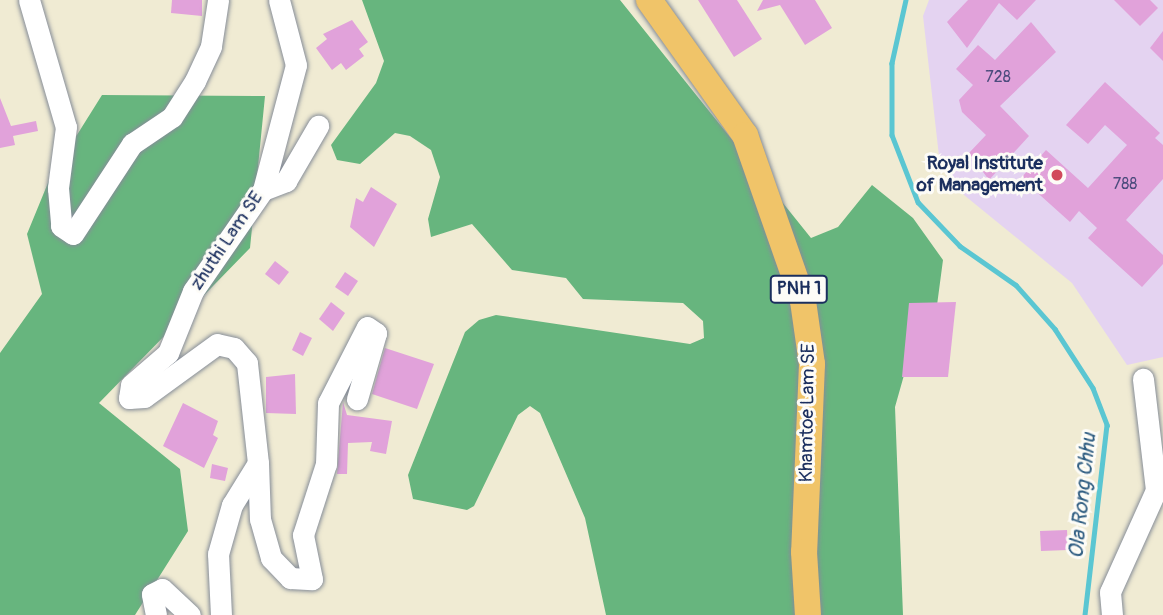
<!DOCTYPE html>
<style>
body{margin:0}
#map{position:relative;width:1163px;height:615px;overflow:hidden;background:#f0ebd3;font-family:Pangolin,sans-serif}
div>[style]{position:absolute}
[style*='--x']{left:calc(var(--x)*1px);top:calc(var(--y)*1px);width:calc(var(--w)*1px);rotate:calc(var(--a)*1deg)}
.built>*{inset:0;background:#e4d3f1}
.forest>*{inset:0;background:#67b57e}
.stream>*{height:4.5px;margin:-2.25px;padding:0 2.25px;transform-origin:2.25px;border-radius:2.25px;background:#5ac6d2}
.building>*{inset:0;background:#e1a2da}
.roads{filter:drop-shadow(0 0 2px #868d98) drop-shadow(0 0 2px #868d98)}
.minor>*{height:21px;margin:-10.5px;padding:0 10.5px;transform-origin:10.5px;border-radius:10.5px;background:#fff}
.major>*{height:26px;margin:-13px;padding:0 13px;transform-origin:13px;border-radius:13px;background:#f0c469}
.dots>*{width:19px;height:19px;translate:-50% -50%;box-sizing:border-box;border:4px solid #fdfcf7;border-radius:50%}
span{translate:-50% -50%;white-space:nowrap;text-align:center;line-height:1.15;-webkit-text-stroke:6px #fdfcf7;paint-order:stroke}
.number-label{font-size:16px;color:#4c4c7d}
.number-label span{-webkit-text-stroke-width:0}
.shield-label span{padding:2px 5px;background:#fdfcf7;border:2px solid;border-radius:5px;-webkit-text-stroke-width:0}
.shield-label{font-size:18px;color:#1b2f5e;font-weight:700}
.poi-label{font-size:19px;color:#1b2f5e;font-weight:700}
.right{translate:-100% -50%;text-align:right}
.street-label{font-size:19px;color:#1b2f5e}
.water-label{font-size:21px;color:#2e5c81;font-style:italic}
</style>
<div id="map">
<div class="built">
<i style="clip-path:polygon(929px 0,1163px 0,1163px 357px,1127px 365px,1072px 283px,964px 195px,939px 156px,923px 16px)"></i>
</div>
<div class="forest">
<i style="clip-path:polygon(362px 0,620px 0,811px 238px,838px 227px,872px 185px,913px 218px,943px 260px,932px 343px,908px 361px,895px 407px,903px 615px,606px 615px,585px 518px,540px 413px,530px 406px,518px 415px,474px 506px,467px 510px,413px 499px,408px 475px,465px 332px,479px 320px,496px 315px,690px 344px,704px 338px,703px 321px,683px 303px,583px 299px,566px 278px,512px 270px,472px 224px,431px 237px,428px 219px,440px 177px,431px 150px,410px 136px,395px 133px,360px 164px,337px 160px,331px 145px,376px 83px,384px 61px)"></i>
<i style="clip-path:polygon(102px 95px,265px 96px,250px 248px,99px 403px,180px 469px,188px 531px,135px 615px,0 615px,0 353px,42px 294px,27px 234px,50px 178px)"></i>
</div>
<div class="stream">
<i style="--x:906;--y:0;--w:65;--a:102.5"></i>
<i style="--x:892;--y:63;--w:72;--a:90"></i>
<i style="--x:892;--y:135;--w:72;--a:68.8"></i>
<i style="--x:918;--y:202;--w:61;--a:46.3"></i>
<i style="--x:960;--y:246;--w:68;--a:34.9"></i>
<i style="--x:1016;--y:285;--w:59;--a:48.4"></i>
<i style="--x:1055;--y:329;--w:70;--a:57.2"></i>
<i style="--x:1093;--y:388;--w:40;--a:69"></i>
<i style="--x:1107;--y:425;--w:191;--a:96.6"></i>
</div>
<div class="building">
<i style="clip-path:polygon(172px 0,202px 0,202px 16px,171px 13px)"></i>
<i style="clip-path:polygon(698px 0,737px 0,762px 39px,734px 57px)"></i>
<i style="clip-path:polygon(763px 0,815px 0,832px 28px,805px 45px,780px 5px,757px 11px)"></i>
<i style="clip-path:polygon(968px 0,1036px 0,1017px 20px,999px 3px,967px 48px,947px 22px)"></i>
<i style="clip-path:polygon(1114px 0,1150px 0,1158px 8px,1140px 26px)"></i>
<i style="clip-path:polygon(352px 20px,368px 42px,359px 49px,364px 56px,346px 70px,341px 63px,332px 70px,316px 48px,327px 39px,323px 34px)"></i>
<i style="clip-path:polygon(1031px 22px,1056px 52px,1000px 106px,1029px 136px,989px 180px,969px 153px,986px 135px,962px 112px,959px 100px,973px 85px,956px 69px,978px 45px,995px 60px)"></i>
<i style="clip-path:polygon(1163px 31px,1163px 61px,1150px 48px)"></i>
<i style="clip-path:polygon(1105px 82px,1160px 133px,1155px 138px,1163px 145px,1163px 179px,1126px 220px,1163px 255px,1163px 264px,1142px 287px,1088px 238px,1097px 228px,1079px 211px,1070px 222px,1021px 178px,1046px 150px,1088px 188px,1127px 145px,1105px 125px,1088px 144px,1066px 125px)"></i>
<i style="clip-path:polygon(0 98px,11px 126px,36px 121px,38px 131px,13px 136px,15px 145px,0 148px)"></i>
<i style="clip-path:polygon(371px 187px,397px 204px,374px 247px,350px 227px,356px 198px,363px 202px)"></i>
<i style="clip-path:polygon(275px 261px,289px 272px,279px 285px,265px 274px)"></i>
<i style="clip-path:polygon(345px 272px,358px 281px,348px 296px,335px 287px)"></i>
<i style="clip-path:polygon(331px 302px,345px 313px,333px 331px,319px 319px)"></i>
<i style="clip-path:polygon(956px 302px,948px 377px,902px 377px,909px 303px)"></i>
<i style="clip-path:polygon(300px 332px,312px 338px,303px 356px,292px 350px)"></i>
<i style="clip-path:polygon(385px 348px,434px 364px,417px 409px,372px 394px)"></i>
<i style="clip-path:polygon(295px 374px,296px 414px,266px 413px,266px 377px)"></i>
<i style="clip-path:polygon(343px 402px,347px 415px,392px 421px,386px 454px,370px 451px,372px 442px,348px 443px,347px 474px,337px 474px)"></i>
<i style="clip-path:polygon(183px 403px,218px 421px,213px 435px,218px 438px,204px 468px,163px 446px)"></i>
<i style="clip-path:polygon(212px 464px,228px 468px,225px 481px,210px 478px)"></i>
<i style="clip-path:polygon(1067px 530px,1068px 550px,1041px 551px,1040px 531px)"></i>
</div>
<div class="roads">
<div class="minor">
<i style="--x:29;--y:0;--w:132;--a:73.8"></i>
<i style="--x:66;--y:127;--w:62;--a:97.5"></i>
<i style="--x:58;--y:188;--w:38;--a:85"></i>
<i style="--x:61;--y:226;--w:14;--a:34"></i>
<i style="--x:73;--y:234;--w:108;--a:-56.8"></i>
<i style="--x:132;--y:144;--w:48;--a:-34"></i>
<i style="--x:172;--y:117;--w:43;--a:-57.4"></i>
<i style="--x:195;--y:81;--w:38;--a:-65"></i>
<i style="--x:211;--y:46;--w:47;--a:-81.3"></i>
<i style="--x:263;--y:190;--w:25;--a:-21"></i>
<i style="--x:286;--y:181;--w:64;--a:-59.8"></i>
<i style="--x:258;--y:463;--w:56;--a:88"></i>
<i style="--x:260;--y:519;--w:41;--a:74.2"></i>
<i style="--x:271;--y:558;--w:28;--a:46"></i>
<i style="--x:290;--y:578;--w:22;--a:3"></i>
<i style="--x:312;--y:579;--w:45;--a:-101.6"></i>
<i style="--x:303;--y:535;--w:75;--a:-72.1"></i>
<i style="--x:326;--y:464;--w:61;--a:-88.1"></i>
<i style="--x:328;--y:403;--w:85;--a:-62.8"></i>
<i style="--x:367;--y:327;--w:11;--a:34"></i>
<i style="--x:376;--y:333;--w:69;--a:106.1"></i>
<i style="--x:156;--y:615;--w:21;--a:-101"></i>
<i style="--x:152;--y:594;--w:11;--a:-27"></i>
<i style="--x:162;--y:589;--w:38;--a:43"></i>
<i style="--x:221;--y:615;--w:61;--a:-92.8"></i>
<i style="--x:218;--y:554;--w:51;--a:-74.1"></i>
<i style="--x:232;--y:505;--w:49;--a:-58.2"></i>
<i style="--x:258;--y:463;--w:101;--a:-96.3"></i>
<i style="--x:247;--y:363;--w:20;--a:-131"></i>
<i style="--x:234;--y:348;--w:17;--a:-167"></i>
<i style="--x:217;--y:344;--w:90;--a:144"></i>
<i style="--x:144;--y:397;--w:15;--a:176"></i>
<i style="--x:129;--y:398;--w:13;--a:-81"></i>
<i style="--x:131;--y:385;--w:49;--a:-40.9"></i>
<i style="--x:168;--y:353;--w:67;--a:-68"></i>
<i style="--x:193;--y:291;--w:123;--a:-55.3"></i>
<i style="--x:263;--y:190;--w:129;--a:-75.2"></i>
<i style="--x:296;--y:65;--w:67;--a:-104.7"></i>
<i style="--x:1112;--y:615;--w:23;--a:-95"></i>
<i style="--x:1110;--y:592;--w:112;--a:-65.7"></i>
<i style="--x:1156;--y:490;--w:112;--a:-96.7"></i>
</div>
<div class="major">
<i style="--x:649;--y:0;--w:166;--a:54.6"></i>
<i style="--x:745;--y:135;--w:176;--a:70.7"></i>
<i style="--x:803;--y:301;--w:64;--a:81.9"></i>
<i style="--x:812;--y:364;--w:188;--a:92.4"></i>
<i style="--x:804;--y:552;--w:63;--a:86.4"></i>
</div>
</div>
<div class="dots">
<i style="left:1057px;top:175px;background:#d1495b"></i>
</div>
<div class="number-label">
<span style="left:998px;top:77px">728</span>
<span style="left:1125px;top:184px">788</span>
</div>
<div class="shield-label">
<span style="left:799px;top:289px">PNH 1</span>
</div>
<div class="poi-label">
<span class="right" style="left:1043px;top:175px">Royal Institute<br>of Management</span>
</div>
<div class="street-label">
<span style="left:227px;top:241px;rotate:-56deg">zhuthi Lam SE</span>
<span style="left:808px;top:413px;rotate:-89deg">Khamtoe Lam SE</span>
</div>
<div class="water-label">
<span style="left:1083px;top:496px;rotate:-84deg">Ola Rong Chhu</span>
</div>
</div>
